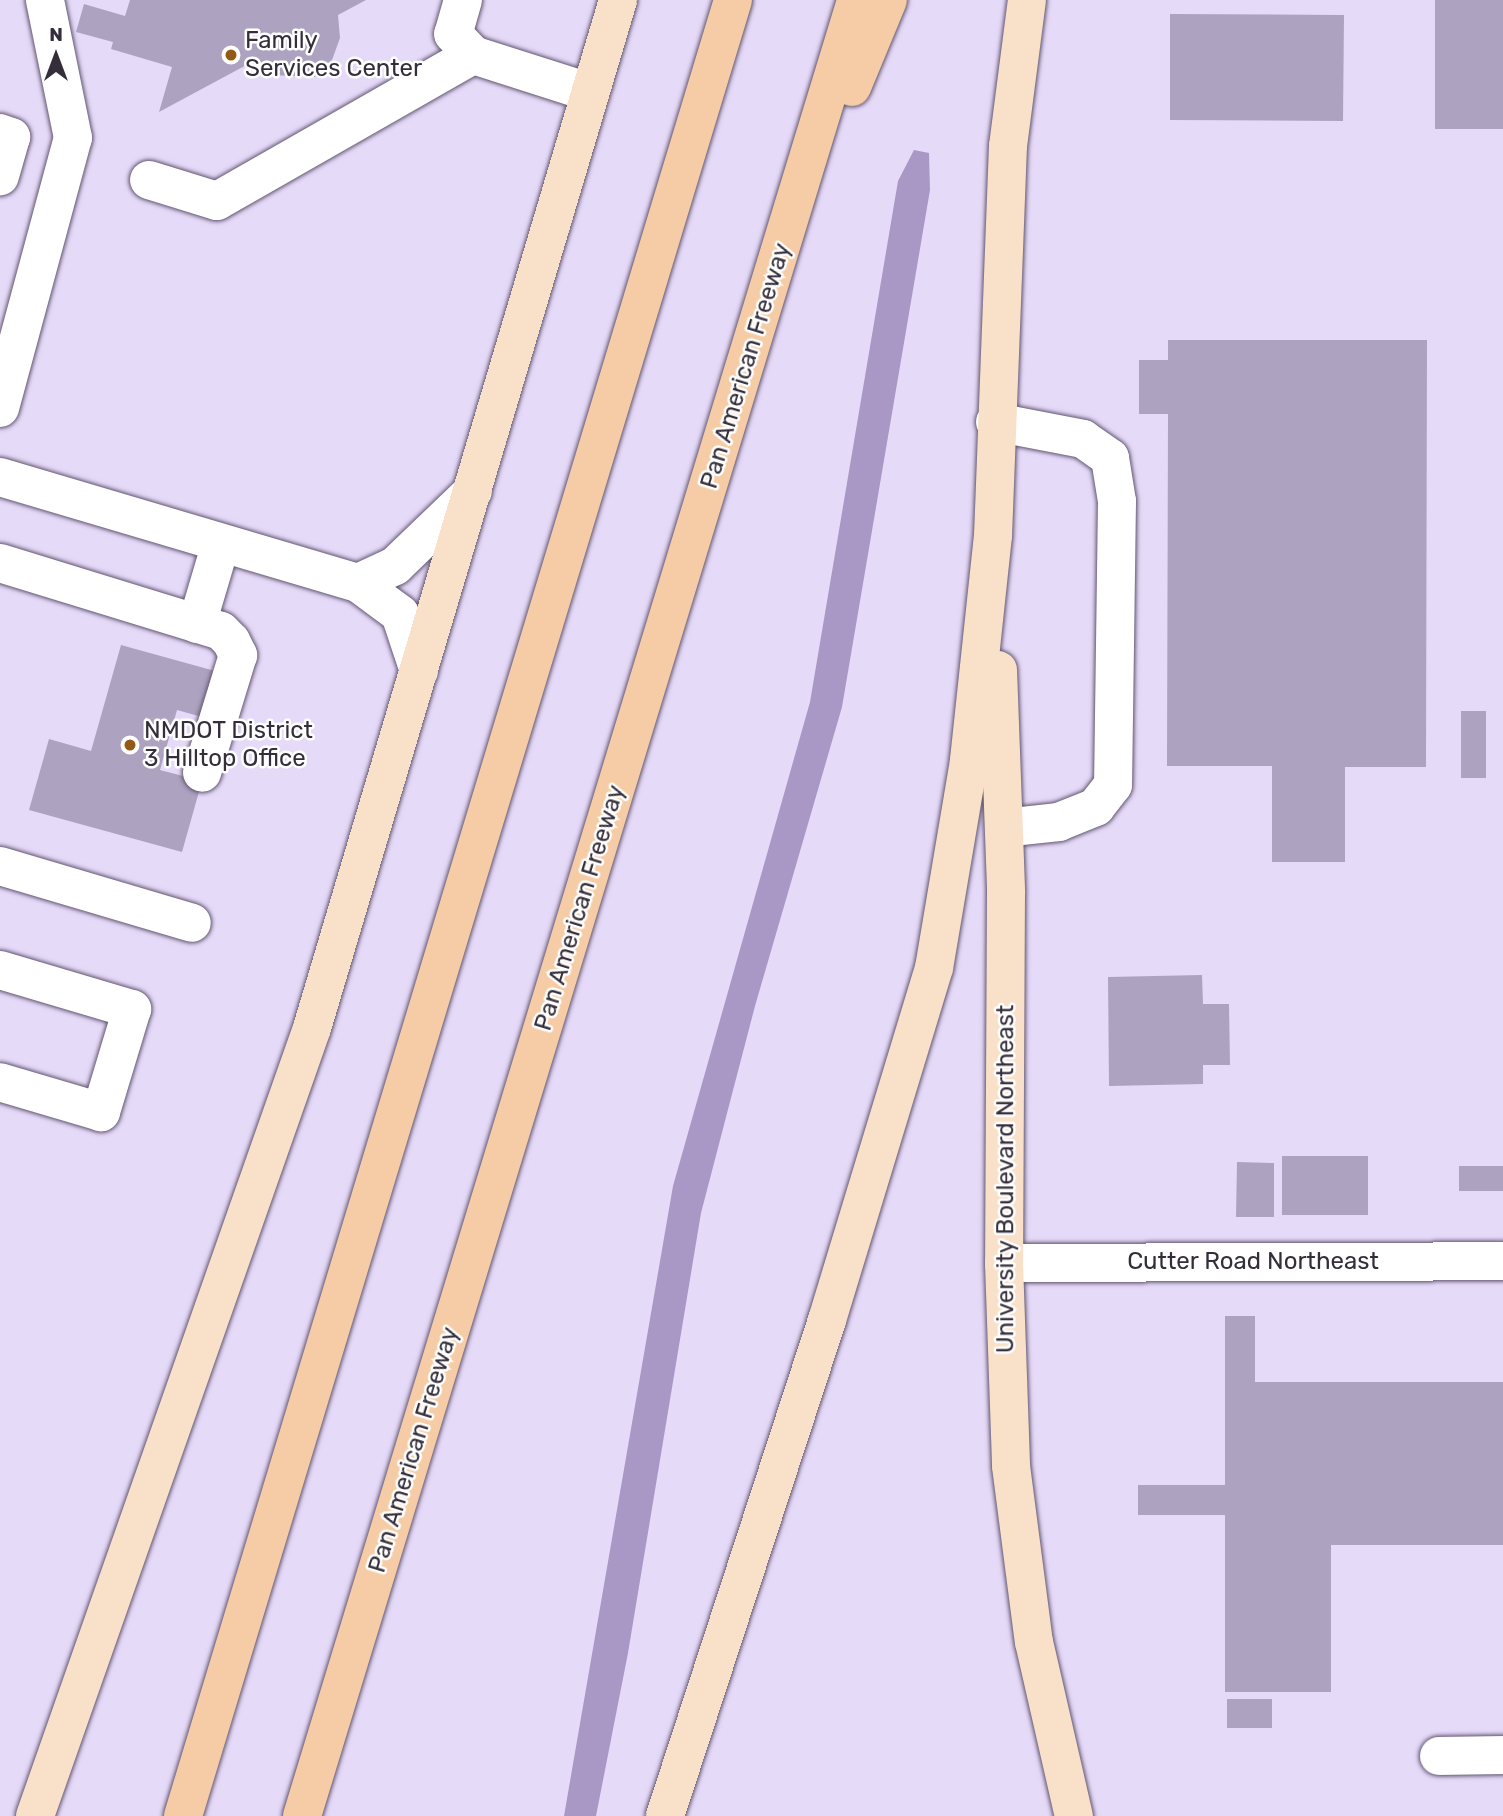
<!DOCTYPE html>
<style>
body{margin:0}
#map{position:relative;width:1503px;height:1816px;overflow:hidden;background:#e6daf9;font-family:Rubik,sans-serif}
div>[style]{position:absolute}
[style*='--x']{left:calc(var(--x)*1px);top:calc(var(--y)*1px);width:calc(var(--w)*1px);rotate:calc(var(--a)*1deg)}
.water>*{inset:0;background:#a997c6}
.building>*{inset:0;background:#ada2bf}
.roads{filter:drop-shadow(0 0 2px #615671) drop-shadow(0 0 2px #615671)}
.minor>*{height:38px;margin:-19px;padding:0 19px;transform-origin:19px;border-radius:19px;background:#fff}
.major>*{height:38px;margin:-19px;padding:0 19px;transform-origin:19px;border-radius:19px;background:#f9e0c9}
.highway>*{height:38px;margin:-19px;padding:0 19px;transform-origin:19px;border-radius:19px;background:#f5cca5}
.dots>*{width:19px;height:19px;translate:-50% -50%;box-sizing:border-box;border:4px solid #fff;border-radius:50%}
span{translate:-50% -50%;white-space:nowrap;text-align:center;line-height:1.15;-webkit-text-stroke:5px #fff;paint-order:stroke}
.poi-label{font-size:24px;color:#332e3a}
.left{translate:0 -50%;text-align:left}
.street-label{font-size:24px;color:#332e3a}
.north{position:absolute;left:21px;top:21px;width:70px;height:70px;-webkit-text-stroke:5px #fff;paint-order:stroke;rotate:0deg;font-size:19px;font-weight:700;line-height:28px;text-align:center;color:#332e3a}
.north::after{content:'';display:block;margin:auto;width:24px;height:32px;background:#332e3a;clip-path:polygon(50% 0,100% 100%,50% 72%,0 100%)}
</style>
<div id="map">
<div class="water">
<i style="clip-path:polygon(914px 150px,929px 153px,930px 190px,842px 707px,755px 1006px,701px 1213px,628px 1653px,596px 1816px,564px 1816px,673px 1186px,810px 702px,898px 181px)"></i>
</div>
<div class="building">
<i style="clip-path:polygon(130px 0,366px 0,338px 15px,340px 38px,332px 60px,315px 77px,270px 75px,252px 62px,159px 112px,172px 67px,111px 49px,113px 42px,76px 32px,84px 4px,125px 16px)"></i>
<i style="clip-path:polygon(1435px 0,1503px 0,1503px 129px,1435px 129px)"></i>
<i style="clip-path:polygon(1170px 14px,1344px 15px,1343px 121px,1170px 120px)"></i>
<i style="clip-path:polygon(1168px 340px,1427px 340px,1426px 767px,1345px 767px,1345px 862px,1272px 862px,1272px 766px,1167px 766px,1168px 414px,1139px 414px,1139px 360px,1168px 360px)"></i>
<i style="clip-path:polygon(121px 645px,215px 671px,202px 717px,177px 710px,160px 770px,202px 781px,182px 852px,29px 810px,49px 739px,91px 751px)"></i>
<i style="clip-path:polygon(1461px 711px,1486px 711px,1486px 778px,1461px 778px)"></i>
<i style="clip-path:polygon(1202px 975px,1203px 1004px,1229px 1004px,1230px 1065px,1203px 1065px,1203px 1084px,1109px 1086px,1108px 977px)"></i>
<i style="clip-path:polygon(1282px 1156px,1368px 1156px,1368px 1215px,1282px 1215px)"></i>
<i style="clip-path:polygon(1237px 1162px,1274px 1163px,1274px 1217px,1236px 1217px)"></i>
<i style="clip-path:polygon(1459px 1166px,1503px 1166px,1503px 1191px,1459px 1191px)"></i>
<i style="clip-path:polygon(1225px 1316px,1255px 1316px,1255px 1382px,1503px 1382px,1503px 1545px,1331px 1545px,1331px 1692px,1225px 1692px,1225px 1515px,1138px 1515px,1138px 1485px,1225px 1485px)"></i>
<i style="clip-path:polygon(1227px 1699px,1272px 1699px,1272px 1728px,1227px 1728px)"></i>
</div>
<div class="roads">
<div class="minor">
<i style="--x:463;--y:0;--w:35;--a:106"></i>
<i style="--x:453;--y:34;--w:29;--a:46"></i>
<i style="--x:0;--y:133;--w:12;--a:20"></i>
<i style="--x:11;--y:137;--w:41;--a:105.8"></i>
<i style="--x:149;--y:180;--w:71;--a:17.2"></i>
<i style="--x:217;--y:201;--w:295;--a:-29.7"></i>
<i style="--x:473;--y:55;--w:122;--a:17.7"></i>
<i style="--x:0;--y:408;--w:280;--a:-74.9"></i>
<i style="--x:73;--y:138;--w:141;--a:-101.5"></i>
<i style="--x:995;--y:422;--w:90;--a:10.9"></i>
<i style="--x:1083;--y:439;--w:33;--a:35"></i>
<i style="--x:1110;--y:458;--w:44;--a:80.8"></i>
<i style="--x:1117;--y:501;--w:284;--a:90.8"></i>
<i style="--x:1113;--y:785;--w:28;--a:128"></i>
<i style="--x:1096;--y:807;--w:40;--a:158"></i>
<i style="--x:1059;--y:822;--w:55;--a:173.8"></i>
<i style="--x:0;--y:477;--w:373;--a:16.5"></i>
<i style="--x:358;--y:583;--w:52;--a:36.4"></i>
<i style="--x:400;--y:614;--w:60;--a:71.6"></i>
<i style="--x:0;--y:563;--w:231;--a:17.1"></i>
<i style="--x:221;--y:631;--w:14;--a:45"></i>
<i style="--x:231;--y:641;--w:16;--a:63"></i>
<i style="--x:238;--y:655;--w:123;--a:107"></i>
<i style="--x:358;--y:583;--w:41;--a:-24.7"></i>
<i style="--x:395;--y:566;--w:108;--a:-43.9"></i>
<i style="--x:197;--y:624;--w:84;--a:-73.5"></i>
<i style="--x:0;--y:866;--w:200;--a:16.5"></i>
<i style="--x:0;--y:970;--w:138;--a:16.5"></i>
<i style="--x:132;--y:1009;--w:108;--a:106.8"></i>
<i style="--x:101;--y:1112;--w:105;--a:-163.5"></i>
<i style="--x:1004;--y:1263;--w:499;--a:-0.2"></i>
<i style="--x:1439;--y:1756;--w:64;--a:-0.9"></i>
</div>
<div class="major">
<i style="--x:998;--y:670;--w:223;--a:87.9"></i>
<i style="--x:1006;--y:893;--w:370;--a:90.3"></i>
<i style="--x:1004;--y:1263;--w:203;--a:88"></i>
<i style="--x:1011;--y:1466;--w:177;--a:82.6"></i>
<i style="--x:1034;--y:1642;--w:179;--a:77.1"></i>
<i style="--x:35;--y:1816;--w:835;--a:-70.63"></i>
<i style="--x:312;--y:1028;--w:1073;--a:-73.42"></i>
<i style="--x:665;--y:1816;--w:522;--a:-71.91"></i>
<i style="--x:827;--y:1320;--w:368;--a:-73.1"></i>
<i style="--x:934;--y:968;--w:211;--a:-80.4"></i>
<i style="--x:969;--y:760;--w:225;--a:-83.9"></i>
<i style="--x:993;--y:536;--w:390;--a:-87.8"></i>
<i style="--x:1008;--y:146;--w:147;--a:-82.6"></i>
</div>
<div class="highway">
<i style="--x:852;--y:87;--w:94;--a:-67.5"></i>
<i style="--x:183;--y:1816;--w:1897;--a:-73.15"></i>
<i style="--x:302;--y:1816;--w:1899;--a:-73.03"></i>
</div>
</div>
<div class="dots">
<i style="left:231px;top:55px;background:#935a16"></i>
<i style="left:130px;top:745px;background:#935a16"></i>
</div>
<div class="poi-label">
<span class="left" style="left:245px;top:55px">Family<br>Services Center</span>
<span class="left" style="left:144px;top:745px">NMDOT District<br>3 Hilltop Office</span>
</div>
<div class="street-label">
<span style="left:746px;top:366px;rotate:-73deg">Pan American Freeway</span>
<span style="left:580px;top:908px;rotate:-73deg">Pan American Freeway</span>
<span style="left:1006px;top:1179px;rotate:-90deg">University Boulevard Northeast</span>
<span style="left:1253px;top:1262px">Cutter Road Northeast</span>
<span style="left:414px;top:1450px;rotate:-73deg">Pan American Freeway</span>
</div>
<div class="north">N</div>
</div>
